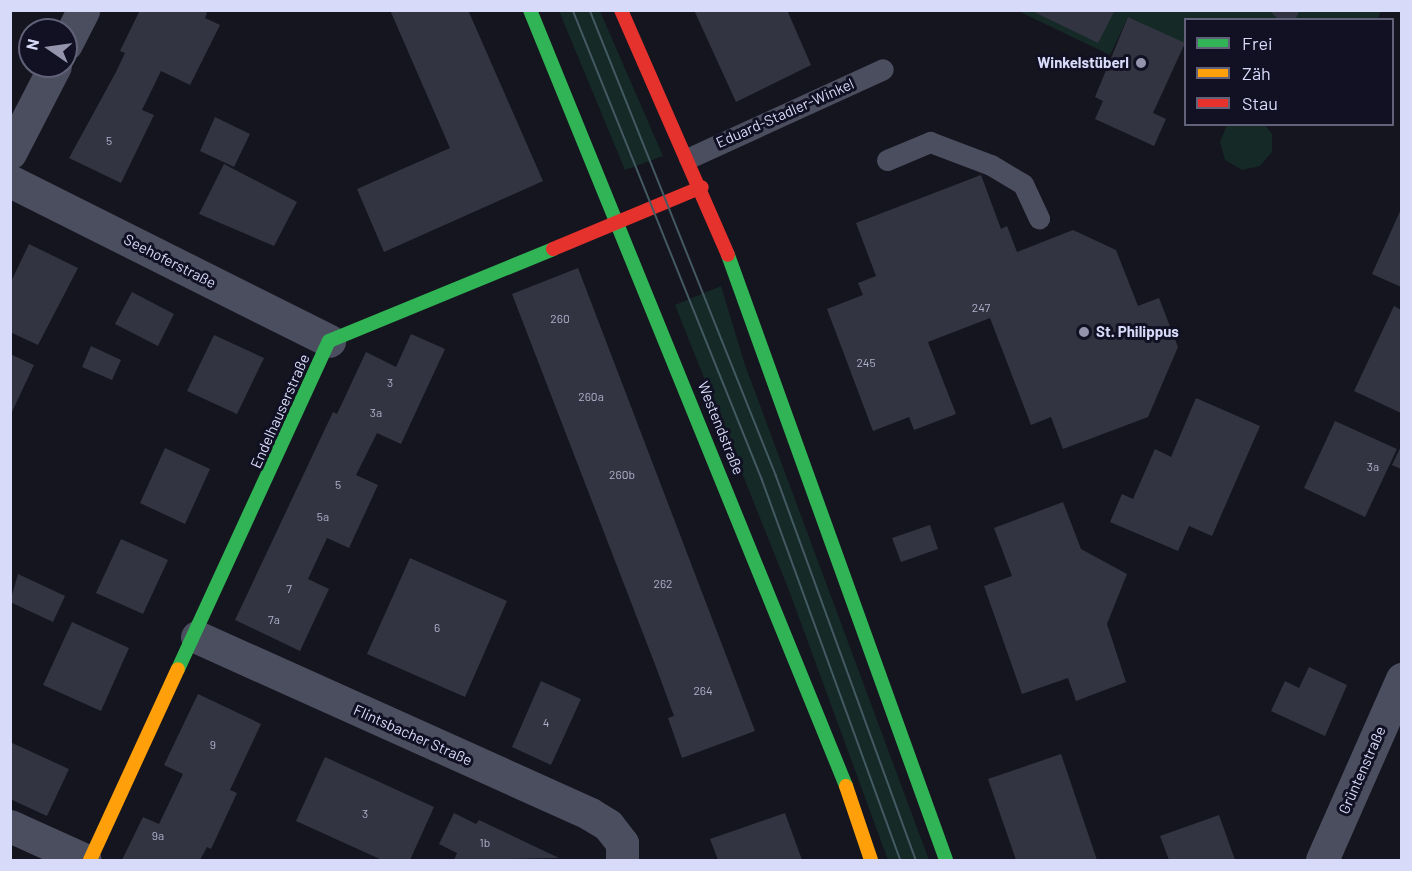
<!DOCTYPE html>
<meta charset="utf-8">
<style>
body{margin:0}
#map{position:relative;width:1412px;height:871px;overflow:hidden;background:#15151f;font-family:Barlow,sans-serif}
div>[style]{position:absolute}
[style*='--x']{left:calc(var(--x)*1px);top:calc(var(--y)*1px);width:calc(var(--w)*1px);rotate:calc(var(--a)*1deg)}
.green>*{inset:0;background:#152927}
.building>*{inset:0;background:#333441}
.lane>*{height:21px;margin:-10.5px;padding:0 10.5px;transform-origin:10.5px;border-radius:10.5px;background:#4b4e5f}
.street>*{height:33px;margin:-16.5px;padding:0 16.5px;transform-origin:16.5px;border-radius:16.5px;background:#4b4e5f}
.fast>*{height:14px;margin:-7px;padding:0 7px;transform-origin:7px;border-radius:7px;background:#30b455}
.slow>*{height:14px;margin:-7px;padding:0 7px;transform-origin:7px;border-radius:7px;background:#ff9f0a}
.jam>*{height:14px;margin:-7px;padding:0 7px;transform-origin:7px;border-radius:7px;background:#e5322d}
.tram>*{height:1.5px;margin:-0.75px;padding:0 0.75px;transform-origin:0.75px;border-radius:0.75px;background:#445a63}
.dots>*{width:16px;height:16px;translate:-50% -50%;box-sizing:border-box;border:3px solid #111123;border-radius:50%}
span{translate:-50% -50%;white-space:nowrap;text-align:center;line-height:1.15;-webkit-text-stroke:6px #111123;paint-order:stroke}
.number-label{font-size:12px;color:#afb0cc}
.number-label span{-webkit-text-stroke-width:0}
.poi-label{font-size:15px;color:#d8dafa;font-weight:700}
.right{translate:-100% -50%;text-align:right}
.left{translate:0 -50%;text-align:left}
.street-label{font-size:15px;color:#d8dafa}
.frame{position:absolute;inset:0;border:12px solid #d8dafa;pointer-events:none}
.legend{position:absolute;left:1184px;top:18px;width:210px;height:108px;box-sizing:border-box;background:#111123;border:2px solid #616179;margin:0;padding:8px 10px;list-style:none;font-size:18px;color:#d8dafa}
.legend li{display:flex;align-items:center;gap:12px;height:30px}
.legend b{width:30px;border:2px solid #616179}
.north{position:absolute;left:18px;top:18px;width:60px;height:60px;box-sizing:border-box;background:#111123;border:2px solid #616179;border-radius:50%;rotate:283deg;font-size:16px;font-weight:700;line-height:24px;text-align:center;color:#d8dafa}
.north::after{content:'';display:block;margin:auto;width:21px;height:27px;background:#9495ad;clip-path:polygon(50% 0,100% 100%,50% 72%,0 100%)}
</style>
<div id="map">
<div class="green">
<i style="clip-path:polygon(559px 11px,600px 11px,663px 156px,625px 170px)"></i>
<i style="clip-path:polygon(1018px 11px,1381px 11px,1377px 20px,1186px 20px,1185px 44px,1128px 17px,1110px 55px)"></i>
<i style="clip-path:polygon(1227px 125px,1265px 125px,1272px 134px,1272px 152px,1260px 166px,1242px 170px,1225px 160px,1220px 142px)"></i>
<i style="clip-path:polygon(721px 286px,745px 365px,929px 860px,888px 860px,790px 593px,675px 305px)"></i>
</div>
<div class="building">
<i style="clip-path:polygon(140px 10px,203px 10px,207px 13px,205px 18px,220px 25px,190px 85px,161px 71px,142px 110px,154px 115px,121px 183px,69px 158px,116px 72px,125px 53px,120px 51px)"></i>
<i style="clip-path:polygon(390px 10px,468px 10px,543px 181px,384px 252px,357px 189px,450px 148px)"></i>
<i style="clip-path:polygon(694px 10px,787px 10px,811px 65px,736px 102px)"></i>
<i style="clip-path:polygon(1030px 10px,1115px 10px,1098px 43px)"></i>
<i style="clip-path:polygon(1269px 10px,1300px 10px,1295px 20px,1279px 20px)"></i>
<i style="clip-path:polygon(1128px 17px,1185px 43px,1153px 113px,1166px 119px,1154px 146px,1095px 119px,1103px 101px,1095px 97px)"></i>
<i style="clip-path:polygon(215px 117px,250px 134px,234px 167px,200px 151px)"></i>
<i style="clip-path:polygon(224px 164px,297px 202px,274px 246px,199px 214px)"></i>
<i style="clip-path:polygon(981px 175px,1001px 229px,1007px 226px,1017px 252px,1073px 230px,1116px 250px,1138px 306px,1159px 298px,1178px 347px,1148px 417px,1063px 449px,1051px 417px,1031px 425px,990px 318px,928px 342px,956px 414px,914px 430px,909px 417px,873px 431px,827px 309px,863px 295px,858px 283px,876px 276px,856px 223px)"></i>
<i style="clip-path:polygon(1401px 209px,1401px 287px,1372px 274px)"></i>
<i style="clip-path:polygon(29px 244px,78px 268px,38px 345px,10px 332px,10px 284px)"></i>
<i style="clip-path:polygon(578px 268px,755px 731px,682px 758px,668px 718px,674px 716px,656px 667px,512px 294px)"></i>
<i style="clip-path:polygon(132px 292px,174px 314px,158px 346px,115px 324px)"></i>
<i style="clip-path:polygon(1394px 306px,1401px 310px,1401px 413px,1354px 391px)"></i>
<i style="clip-path:polygon(411px 334px,445px 349px,401px 444px,377px 433px,356px 475px,378px 485px,349px 548px,327px 538px,308px 579px,329px 589px,300px 651px,235px 620px,333px 412px,337px 414px,366px 352px,396px 367px)"></i>
<i style="clip-path:polygon(214px 335px,264px 358px,237px 414px,187px 391px)"></i>
<i style="clip-path:polygon(91px 346px,121px 360px,112px 380px,82px 367px)"></i>
<i style="clip-path:polygon(10px 354px,34px 365px,10px 416px)"></i>
<i style="clip-path:polygon(1196px 398px,1260px 426px,1212px 536px,1189px 526px,1178px 551px,1110px 522px,1122px 494px,1133px 499px,1155px 449px,1171px 457px)"></i>
<i style="clip-path:polygon(1335px 421px,1397px 449px,1365px 517px,1304px 488px)"></i>
<i style="clip-path:polygon(1401px 446px,1401px 469px,1392px 465px)"></i>
<i style="clip-path:polygon(165px 448px,210px 469px,185px 524px,140px 503px)"></i>
<i style="clip-path:polygon(1063px 502px,1081px 549px,1127px 574px,1107px 624px,1126px 682px,1076px 701px,1068px 678px,1022px 694px,984px 586px,1012px 576px,994px 528px)"></i>
<i style="clip-path:polygon(930px 525px,938px 549px,901px 562px,892px 538px)"></i>
<i style="clip-path:polygon(121px 539px,168px 560px,143px 614px,96px 593px)"></i>
<i style="clip-path:polygon(410px 558px,507px 601px,465px 697px,367px 654px)"></i>
<i style="clip-path:polygon(18px 574px,65px 596px,53px 622px,10px 602px)"></i>
<i style="clip-path:polygon(72px 622px,129px 648px,101px 711px,43px 685px)"></i>
<i style="clip-path:polygon(1309px 667px,1347px 685px,1325px 736px,1271px 711px,1285px 681px,1299px 688px)"></i>
<i style="clip-path:polygon(541px 681px,581px 699px,551px 765px,512px 747px)"></i>
<i style="clip-path:polygon(198px 694px,261px 724px,230px 790px,237px 793px,211px 849px,207px 847px,200px 860px,122px 860px,143px 817px,159px 824px,183px 774px,164px 765px)"></i>
<i style="clip-path:polygon(10px 742px,69px 769px,47px 816px,10px 799px)"></i>
<i style="clip-path:polygon(1061px 754px,1097px 860px,1016px 860px,988px 779px)"></i>
<i style="clip-path:polygon(325px 757px,434px 807px,410px 860px,382px 860px,296px 821px)"></i>
<i style="clip-path:polygon(454px 813px,476px 824px,479px 820px,559px 858px,454px 860px,457px 853px,439px 844px)"></i>
<i style="clip-path:polygon(785px 813px,802px 860px,718px 860px,710px 839px)"></i>
<i style="clip-path:polygon(1219px 815px,1235px 860px,1169px 860px,1160px 836px)"></i>
</div>
<div class="lane">
<i style="--x:689;--y:158;--w:213;--a:-24.6"></i>
<i style="--x:887;--y:160;--w:47;--a:-22.7"></i>
<i style="--x:930;--y:142;--w:65;--a:20.7"></i>
<i style="--x:991;--y:165;--w:37;--a:31"></i>
<i style="--x:1023;--y:184;--w:38;--a:65"></i>
</div>
<div class="street">
<i style="--x:66;--y:44;--w:38;--a:-63"></i>
<i style="--x:10;--y:153;--w:98;--a:-62.7"></i>
<i style="--x:10;--y:181;--w:357;--a:26.6"></i>
<i style="--x:197;--y:637;--w:431;--a:24.2"></i>
<i style="--x:590;--y:814;--w:21;--a:31"></i>
<i style="--x:608;--y:825;--w:23;--a:52"></i>
<i style="--x:622;--y:843;--w:17;--a:90"></i>
<i style="--x:10;--y:826;--w:82;--a:24.4"></i>
<i style="--x:1322;--y:860;--w:198;--a:-66.2"></i>
</div>
<div class="fast">
<i style="--x:530;--y:10;--w:838;--a:67.84"></i>
<i style="--x:728;--y:255;--w:643;--a:70.18"></i>
<i style="--x:178;--y:669;--w:361;--a:-65.3"></i>
<i style="--x:329;--y:341;--w:242;--a:-22.3"></i>
</div>
<div class="slow">
<i style="--x:846;--y:786;--w:78;--a:71.3"></i>
<i style="--x:90;--y:860;--w:210;--a:-65.3"></i>
</div>
<div class="jam">
<i style="--x:621;--y:10;--w:267;--a:66.4"></i>
<i style="--x:553;--y:249;--w:161;--a:-22.6"></i>
</div>
<div class="tram">
<i style="--x:573;--y:10;--w:506;--a:68.05"></i>
<i style="--x:762;--y:479;--w:406;--a:70"></i>
<i style="--x:590;--y:10;--w:501;--a:68.2"></i>
<i style="--x:776;--y:475;--w:410;--a:70"></i>
</div>
<div class="dots">
<i style="left:1141px;top:63px;background:#9495ad"></i>
<i style="left:1084px;top:332px;background:#9495ad"></i>
</div>
<div class="number-label">
<span style="left:109px;top:141px">5</span>
<span style="left:981px;top:308px">247</span>
<span style="left:560px;top:319px">260</span>
<span style="left:866px;top:363px">245</span>
<span style="left:390px;top:383px">3</span>
<span style="left:591px;top:397px">260a</span>
<span style="left:376px;top:413px">3a</span>
<span style="left:1373px;top:467px">3a</span>
<span style="left:622px;top:475px">260b</span>
<span style="left:338px;top:485px">5</span>
<span style="left:323px;top:517px">5a</span>
<span style="left:663px;top:584px">262</span>
<span style="left:289px;top:589px">7</span>
<span style="left:274px;top:620px">7a</span>
<span style="left:437px;top:628px">6</span>
<span style="left:703px;top:691px">264</span>
<span style="left:546px;top:723px">4</span>
<span style="left:213px;top:745px">9</span>
<span style="left:365px;top:814px">3</span>
<span style="left:158px;top:836px">9a</span>
<span style="left:485px;top:843px">1b</span>
</div>
<div class="poi-label">
<span class="right" style="left:1129px;top:63px">Winkelstüberl</span>
<span class="left" style="left:1096px;top:332px">St. Philippus</span>
</div>
<div class="street-label">
<span style="left:785px;top:113px;rotate:-24deg">Eduard-Stadler-Winkel</span>
<span style="left:170px;top:261px;rotate:27deg">Seehoferstraße</span>
<span style="left:280px;top:411px;rotate:-66deg">Endelhauserstraße</span>
<span style="left:721px;top:428px;rotate:68deg">Westendstraße</span>
<span style="left:413px;top:735px;rotate:24deg">Flintsbacher Straße</span>
<span style="left:1362px;top:770px;rotate:-66deg">Grüntenstraße</span>
</div>
<div class="frame"></div>
<ul class="legend">
<li><b style="height:8px;background:#30b455"></b>Frei</li>
<li><b style="height:8px;background:#ff9f0a"></b>Zäh</li>
<li><b style="height:8px;background:#e5322d"></b>Stau</li>
</ul>
<div class="north">N</div>
</div>
